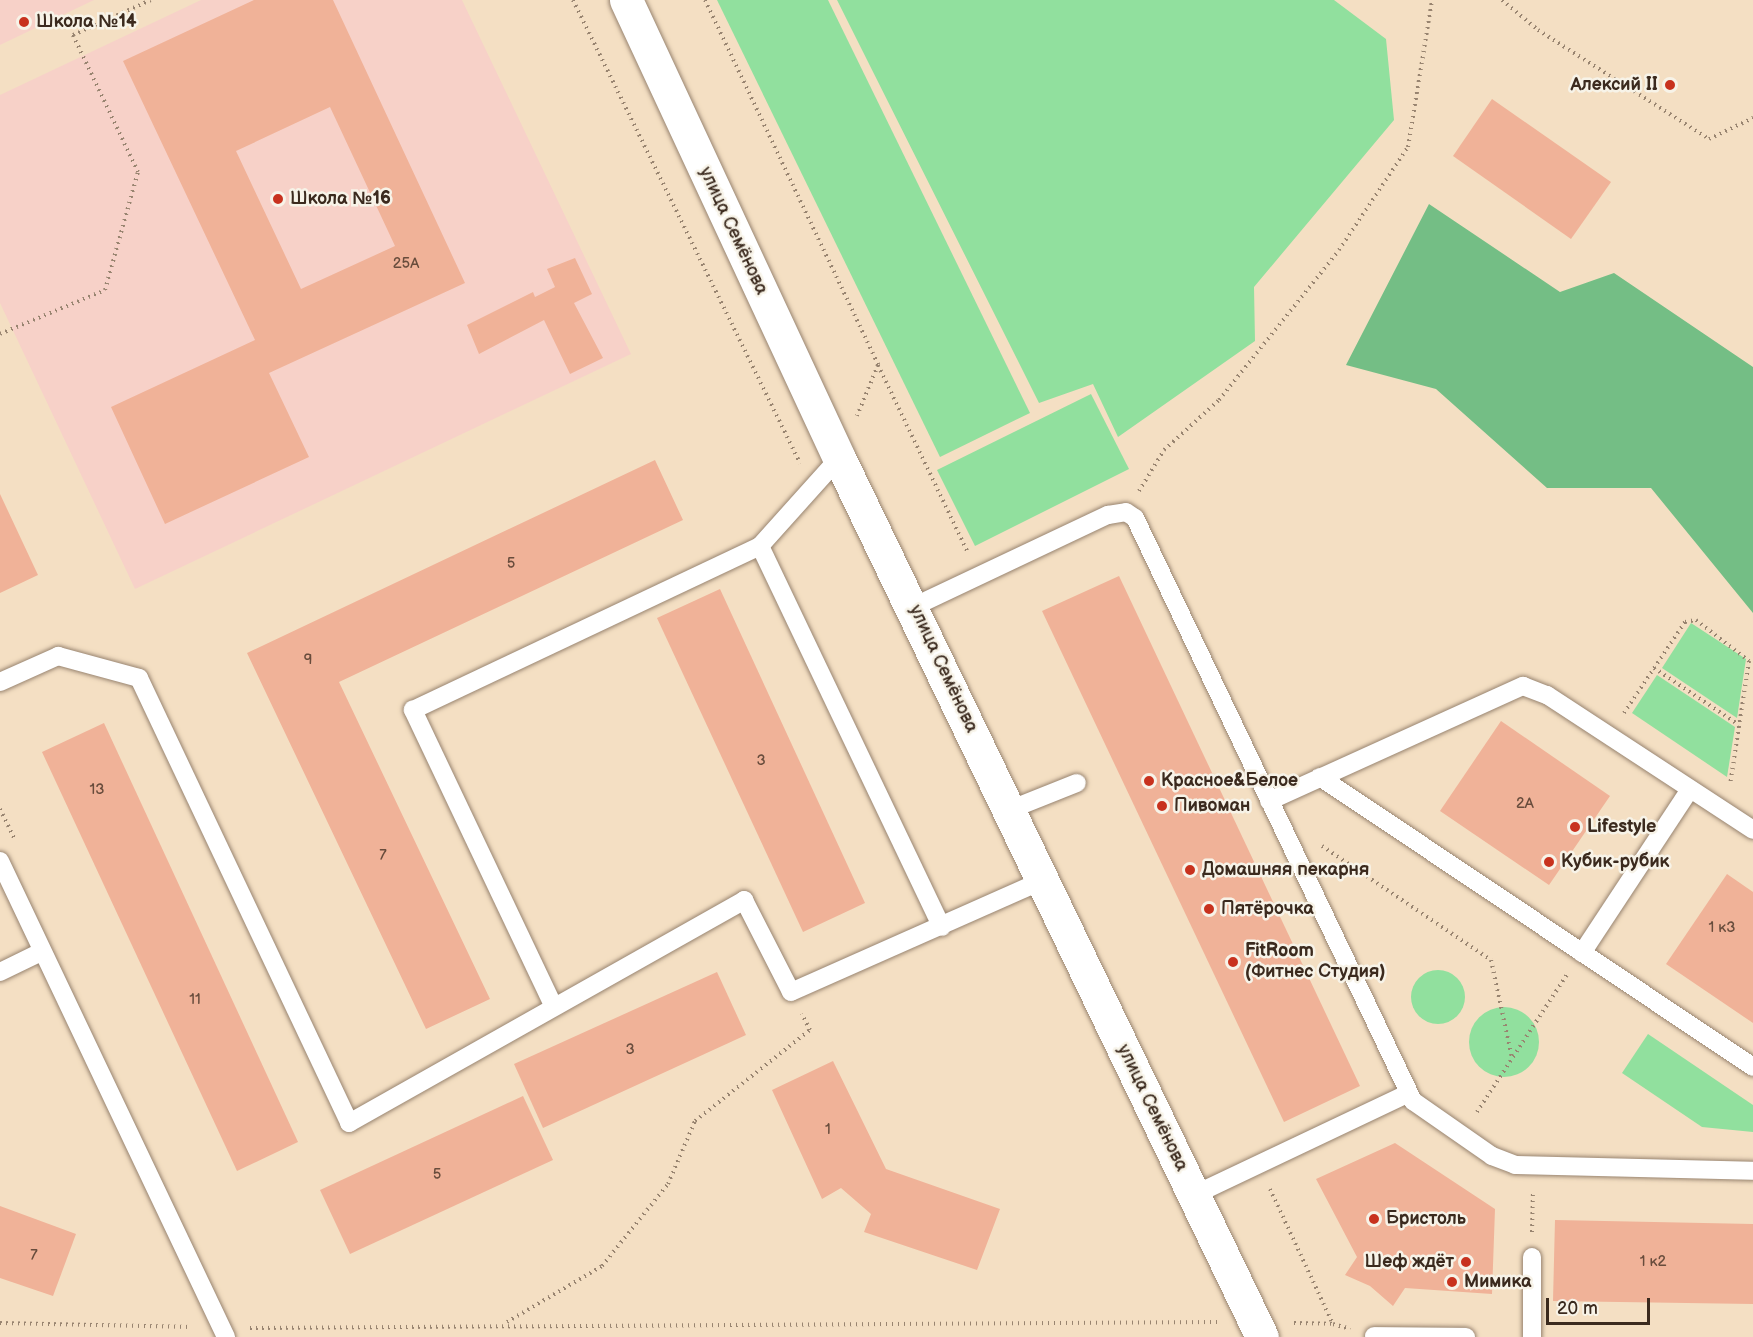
<!DOCTYPE html>
<meta charset="utf-8">
<style>
body{margin:0}
#map{position:relative;width:1753px;height:1337px;overflow:hidden;background:#f4dfc3;font-family:"Balsamiq Sans",sans-serif}
div>[style]{position:absolute}
[style*='--x']{left:calc(var(--x)*1px);top:calc(var(--y)*1px);width:calc(var(--w)*1px);rotate:calc(var(--a)*1deg)}
.built>*{inset:0;background:#f7d1c8}
.green>*{inset:0;background:#91e09e}
.round{border-radius:50%}
.forest>*{inset:0;background:#74be85}
.building>*{inset:0;background:#f0b298}
.path>*{height:4px;margin-top:-2px;transform-origin:0;background:repeating-linear-gradient(90deg,#988470 0 1.5px,transparent 0 6px)}
.roads{filter:drop-shadow(0 0 2px #988470) drop-shadow(0 0 2px #988470)}
.lane>*{height:18px;margin:-9px;padding:0 9px;transform-origin:9px;border-radius:9px;background:#fff}
.street>*{height:33px;margin:-16.5px;padding:0 16.5px;transform-origin:16.5px;border-radius:16.5px;background:#fff}
.dots>*{width:16px;height:16px;translate:-50% -50%;box-sizing:border-box;border:3px solid #f7f3e8;border-radius:50%}
span{translate:-50% -50%;white-space:nowrap;text-align:center;line-height:1.15;-webkit-text-stroke:5px #f7f3e8;paint-order:stroke}
.number-label{font-size:15px;color:#684c3c}
.number-label span{-webkit-text-stroke-width:0}
.poi-label{font-size:18px;color:#3b2a1e;font-weight:700}
.left{translate:0 -50%;text-align:left}
.right{translate:-100% -50%;text-align:right}
.street-label{font-size:18px;color:#3b2a1e}
.scale{position:absolute;left:1546px;top:1298px;width:104px;height:27px;box-sizing:border-box;border:3px solid #3b2a1e;border-top:0;padding-left:8px;font-size:18px;line-height:21px;white-space:nowrap;color:#3b2a1e;-webkit-text-stroke:4px #f7f3e8;paint-order:stroke}
</style>
<div id="map">
<div class="built">
<i style="clip-path:polygon(0 0,94px 0,0 45px)"></i>
<i style="clip-path:polygon(201px 0,462px 0,631px 354px,135px 589px,0 303px,0 95px)"></i>
</div>
<div class="green">
<i style="clip-path:polygon(717px 0,828px 0,1030px 413px,940px 457px)"></i>
<i style="clip-path:polygon(837px 0,1334px 0,1386px 39px,1394px 120px,1254px 287px,1255px 341px,1118px 437px,1093px 384px,1039px 403px)"></i>
<i style="clip-path:polygon(1091px 394px,1129px 469px,975px 546px,937px 470px)"></i>
<i style="clip-path:polygon(1691px 623px,1746px 659px,1737px 718px,1662px 668px)"></i>
<i style="clip-path:polygon(1657px 675px,1735px 727px,1727px 777px,1632px 713px)"></i>
<i class="round" style="left:1411px;top:970px;width:54px;height:54px"></i>
<i class="round" style="left:1469px;top:1007px;width:70px;height:70px"></i>
<i style="clip-path:polygon(1648px 1034px,1753px 1105px,1753px 1132px,1702px 1127px,1622px 1073px)"></i>
</div>
<div class="forest">
<i style="clip-path:polygon(1429px 204px,1560px 292px,1614px 273px,1753px 367px,1753px 613px,1651px 488px,1547px 488px,1436px 389px,1346px 365px)"></i>
</div>
<div class="building">
<i style="clip-path:polygon(evenodd,254px 0,333px 0,465px 283px,269px 373px,309px 457px,165px 524px,111px 407px,255px 340px,123px 61px,254px 0,330px 107px,395px 246px,301px 289px,236px 151px,330px 107px)"></i>
<i style="clip-path:polygon(1492px 99px,1611px 182px,1571px 239px,1453px 156px)"></i>
<i style="clip-path:polygon(575px 258px,592px 294px,574px 303px,603px 358px,570px 374px,544px 320px,479px 354px,467px 325px,533px 292px,535px 297px,555px 287px,547px 269px)"></i>
<i style="clip-path:polygon(655px 460px,683px 520px,339px 682px,490px 999px,426px 1029px,247px 653px)"></i>
<i style="clip-path:polygon(0 494px,38px 575px,0 593px)"></i>
<i style="clip-path:polygon(1119px 576px,1360px 1086px,1284px 1122px,1042px 611px)"></i>
<i style="clip-path:polygon(720px 589px,865px 903px,803px 932px,657px 618px)"></i>
<i style="clip-path:polygon(1501px 721px,1610px 796px,1549px 885px,1440px 811px)"></i>
<i style="clip-path:polygon(104px 723px,298px 1142px,237px 1171px,42px 752px)"></i>
<i style="clip-path:polygon(1727px 874px,1753px 892px,1753px 1023px,1666px 964px)"></i>
<i style="clip-path:polygon(717px 972px,746px 1035px,543px 1128px,514px 1064px)"></i>
<i style="clip-path:polygon(833px 1061px,886px 1169px,1000px 1209px,977px 1270px,864px 1232px,871px 1214px,841px 1188px,822px 1199px,772px 1090px)"></i>
<i style="clip-path:polygon(523px 1096px,553px 1160px,350px 1254px,320px 1190px)"></i>
<i style="clip-path:polygon(1395px 1143px,1495px 1209px,1492px 1294px,1405px 1288px,1393px 1306px,1370px 1286px,1345px 1275px,1357px 1257px,1316px 1179px)"></i>
<i style="clip-path:polygon(0 1206px,76px 1234px,53px 1296px,0 1278px)"></i>
<i style="clip-path:polygon(1555px 1220px,1753px 1224px,1753px 1304px,1553px 1301px)"></i>
</div>
<div class="path">
<i style="--x:573;--y:0;--w:516;--a:63.88"></i>
<i style="--x:705;--y:0;--w:404;--a:64.6"></i>
<i style="--x:878;--y:365;--w:55;--a:112.4"></i>
<i style="--x:1502;--y:0;--w:47;--a:39.8"></i>
<i style="--x:1538;--y:30;--w:203;--a:32.5"></i>
<i style="--x:1709;--y:139;--w:49;--a:-25.5"></i>
<i style="--x:0;--y:334;--w:114;--a:-22.7"></i>
<i style="--x:105;--y:290;--w:123;--a:-74.4"></i>
<i style="--x:138;--y:172;--w:152;--a:-115.4"></i>
<i style="--x:73;--y:35;--w:85;--a:-24.2"></i>
<i style="--x:878;--y:365;--w:208;--a:64.4"></i>
<i style="--x:1139;--y:491;--w:48;--a:-58.6"></i>
<i style="--x:1164;--y:450;--w:74;--a:-42.3"></i>
<i style="--x:1219;--y:400;--w:192;--a:-51.3"></i>
<i style="--x:1339;--y:250;--w:124;--a:-56.2"></i>
<i style="--x:1408;--y:147;--w:149;--a:-80.7"></i>
<i style="--x:1654;--y:668;--w:102;--a:33.8"></i>
<i style="--x:1624;--y:713;--w:110;--a:-56.2"></i>
<i style="--x:1685;--y:622;--w:11;--a:-10"></i>
<i style="--x:1696;--y:620;--w:67;--a:37.7"></i>
<i style="--x:1749;--y:661;--w:125;--a:98.7"></i>
<i style="--x:0;--y:809;--w:32;--a:64"></i>
<i style="--x:1322;--y:846;--w:204;--a:34"></i>
<i style="--x:1491;--y:960;--w:100;--a:77.9"></i>
<i style="--x:1477;--y:1112;--w:166;--a:-56.8"></i>
<i style="--x:1270;--y:1189;--w:149;--a:65"></i>
<i style="--x:1333;--y:1324;--w:18;--a:16"></i>
<i style="--x:1532;--y:1232;--w:40;--a:-88.6"></i>
<i style="--x:507;--y:1322;--w:110;--a:-30.5"></i>
<i style="--x:602;--y:1266;--w:105;--a:-51.2"></i>
<i style="--x:668;--y:1184;--w:69;--a:-66.8"></i>
<i style="--x:695;--y:1121;--w:147;--a:-38.4"></i>
<i style="--x:810;--y:1030;--w:18;--a:-117"></i>
<i style="--x:0;--y:1323;--w:191;--a:1.2"></i>
<i style="--x:1294;--y:1323;--w:39;--a:1"></i>
<i style="--x:250;--y:1328;--w:967;--a:-0.36"></i>
</div>
<div class="roads">
<div class="lane">
<i style="--x:760;--y:546;--w:422;--a:64.5"></i>
<i style="--x:913;--y:607;--w:216;--a:-25.3"></i>
<i style="--x:1108;--y:515;--w:18;--a:-9"></i>
<i style="--x:1126;--y:512;--w:11;--a:34"></i>
<i style="--x:1135;--y:518;--w:646;--a:64.51"></i>
<i style="--x:1413;--y:1101;--w:96;--a:34.8"></i>
<i style="--x:1492;--y:1156;--w:25;--a:21"></i>
<i style="--x:1515;--y:1165;--w:238;--a:1.4"></i>
<i style="--x:0;--y:682;--w:64;--a:-24.1"></i>
<i style="--x:58;--y:656;--w:84;--a:15.2"></i>
<i style="--x:139;--y:678;--w:492;--a:64.7"></i>
<i style="--x:349;--y:1123;--w:454;--a:-29.4"></i>
<i style="--x:744;--y:900;--w:103;--a:62.9"></i>
<i style="--x:791;--y:992;--w:274;--a:-23.9"></i>
<i style="--x:1320;--y:777;--w:521;--a:33.81"></i>
<i style="--x:1269;--y:801;--w:279;--a:-24.4"></i>
<i style="--x:1523;--y:686;--w:26;--a:21"></i>
<i style="--x:1547;--y:695;--w:246;--a:33.2"></i>
<i style="--x:1009;--y:810;--w:73;--a:-21.7"></i>
<i style="--x:0;--y:861;--w:527;--a:64.6"></i>
<i style="--x:1582;--y:953;--w:196;--a:-56.6"></i>
<i style="--x:0;--y:972;--w:46;--a:-26"></i>
<i style="--x:553;--y:1005;--w:327;--a:-115.4"></i>
<i style="--x:413;--y:710;--w:384;--a:-25.3"></i>
<i style="--x:760;--y:546;--w:118;--a:-48.1"></i>
<i style="--x:1194;--y:1195;--w:236;--a:-25.4"></i>
<i style="--x:1374;--y:1336;--w:92;--a:0.6"></i>
<i style="--x:1532;--y:1337;--w:80;--a:-90"></i>
</div>
<div class="street">
<i style="--x:626;--y:0;--w:505;--a:65.06"></i>
<i style="--x:839;--y:458;--w:975;--a:64.3"></i>
</div>
</div>
<div class="dots">
<i style="left:24px;top:22px;background:#c8321e"></i>
<i style="left:1670px;top:85px;background:#c8321e"></i>
<i style="left:278px;top:199px;background:#c8321e"></i>
<i style="left:1149px;top:781px;background:#c8321e"></i>
<i style="left:1162px;top:806px;background:#c8321e"></i>
<i style="left:1575px;top:827px;background:#c8321e"></i>
<i style="left:1549px;top:862px;background:#c8321e"></i>
<i style="left:1190px;top:870px;background:#c8321e"></i>
<i style="left:1209px;top:909px;background:#c8321e"></i>
<i style="left:1233px;top:962px;background:#c8321e"></i>
<i style="left:1374px;top:1219px;background:#c8321e"></i>
<i style="left:1466px;top:1262px;background:#c8321e"></i>
<i style="left:1452px;top:1282px;background:#c8321e"></i>
</div>
<div class="number-label">
<span style="left:406px;top:264px">25А</span>
<span style="left:511px;top:564px">5</span>
<span style="left:308px;top:660px">9</span>
<span style="left:761px;top:761px">3</span>
<span style="left:97px;top:790px">13</span>
<span style="left:1525px;top:804px">2А</span>
<span style="left:383px;top:856px">7</span>
<span style="left:1722px;top:928px">1 к3</span>
<span style="left:195px;top:1000px">11</span>
<span style="left:630px;top:1050px">3</span>
<span style="left:828px;top:1130px">1</span>
<span style="left:437px;top:1175px">5</span>
<span style="left:34px;top:1256px">7</span>
<span style="left:1653px;top:1262px">1 к2</span>
</div>
<div class="poi-label">
<span class="left" style="left:36px;top:22px">Школа №14</span>
<span class="right" style="left:1658px;top:85px">Алексий II</span>
<span class="left" style="left:290px;top:199px">Школа №16</span>
<span class="left" style="left:1161px;top:781px">Красное&amp;Белое</span>
<span class="left" style="left:1174px;top:806px">Пивоман</span>
<span class="left" style="left:1587px;top:827px">Lifestyle</span>
<span class="left" style="left:1561px;top:862px">Кубик-рубик</span>
<span class="left" style="left:1202px;top:870px">Домашняя пекарня</span>
<span class="left" style="left:1221px;top:909px">Пятёрочка</span>
<span class="left" style="left:1245px;top:962px">FitRoom<br>(Фитнес Студия)</span>
<span class="left" style="left:1386px;top:1219px">Бристоль</span>
<span class="right" style="left:1454px;top:1262px">Шеф ждёт</span>
<span class="left" style="left:1464px;top:1282px">Мимика</span>
</div>
<div class="street-label">
<span style="left:733px;top:231px;rotate:65deg">улица Семёнова</span>
<span style="left:943px;top:669px;rotate:65deg">улица Семёнова</span>
<span style="left:1152px;top:1108px;rotate:64deg">улица Семёнова</span>
</div>
<div class="scale">20 m</div>
</div>
